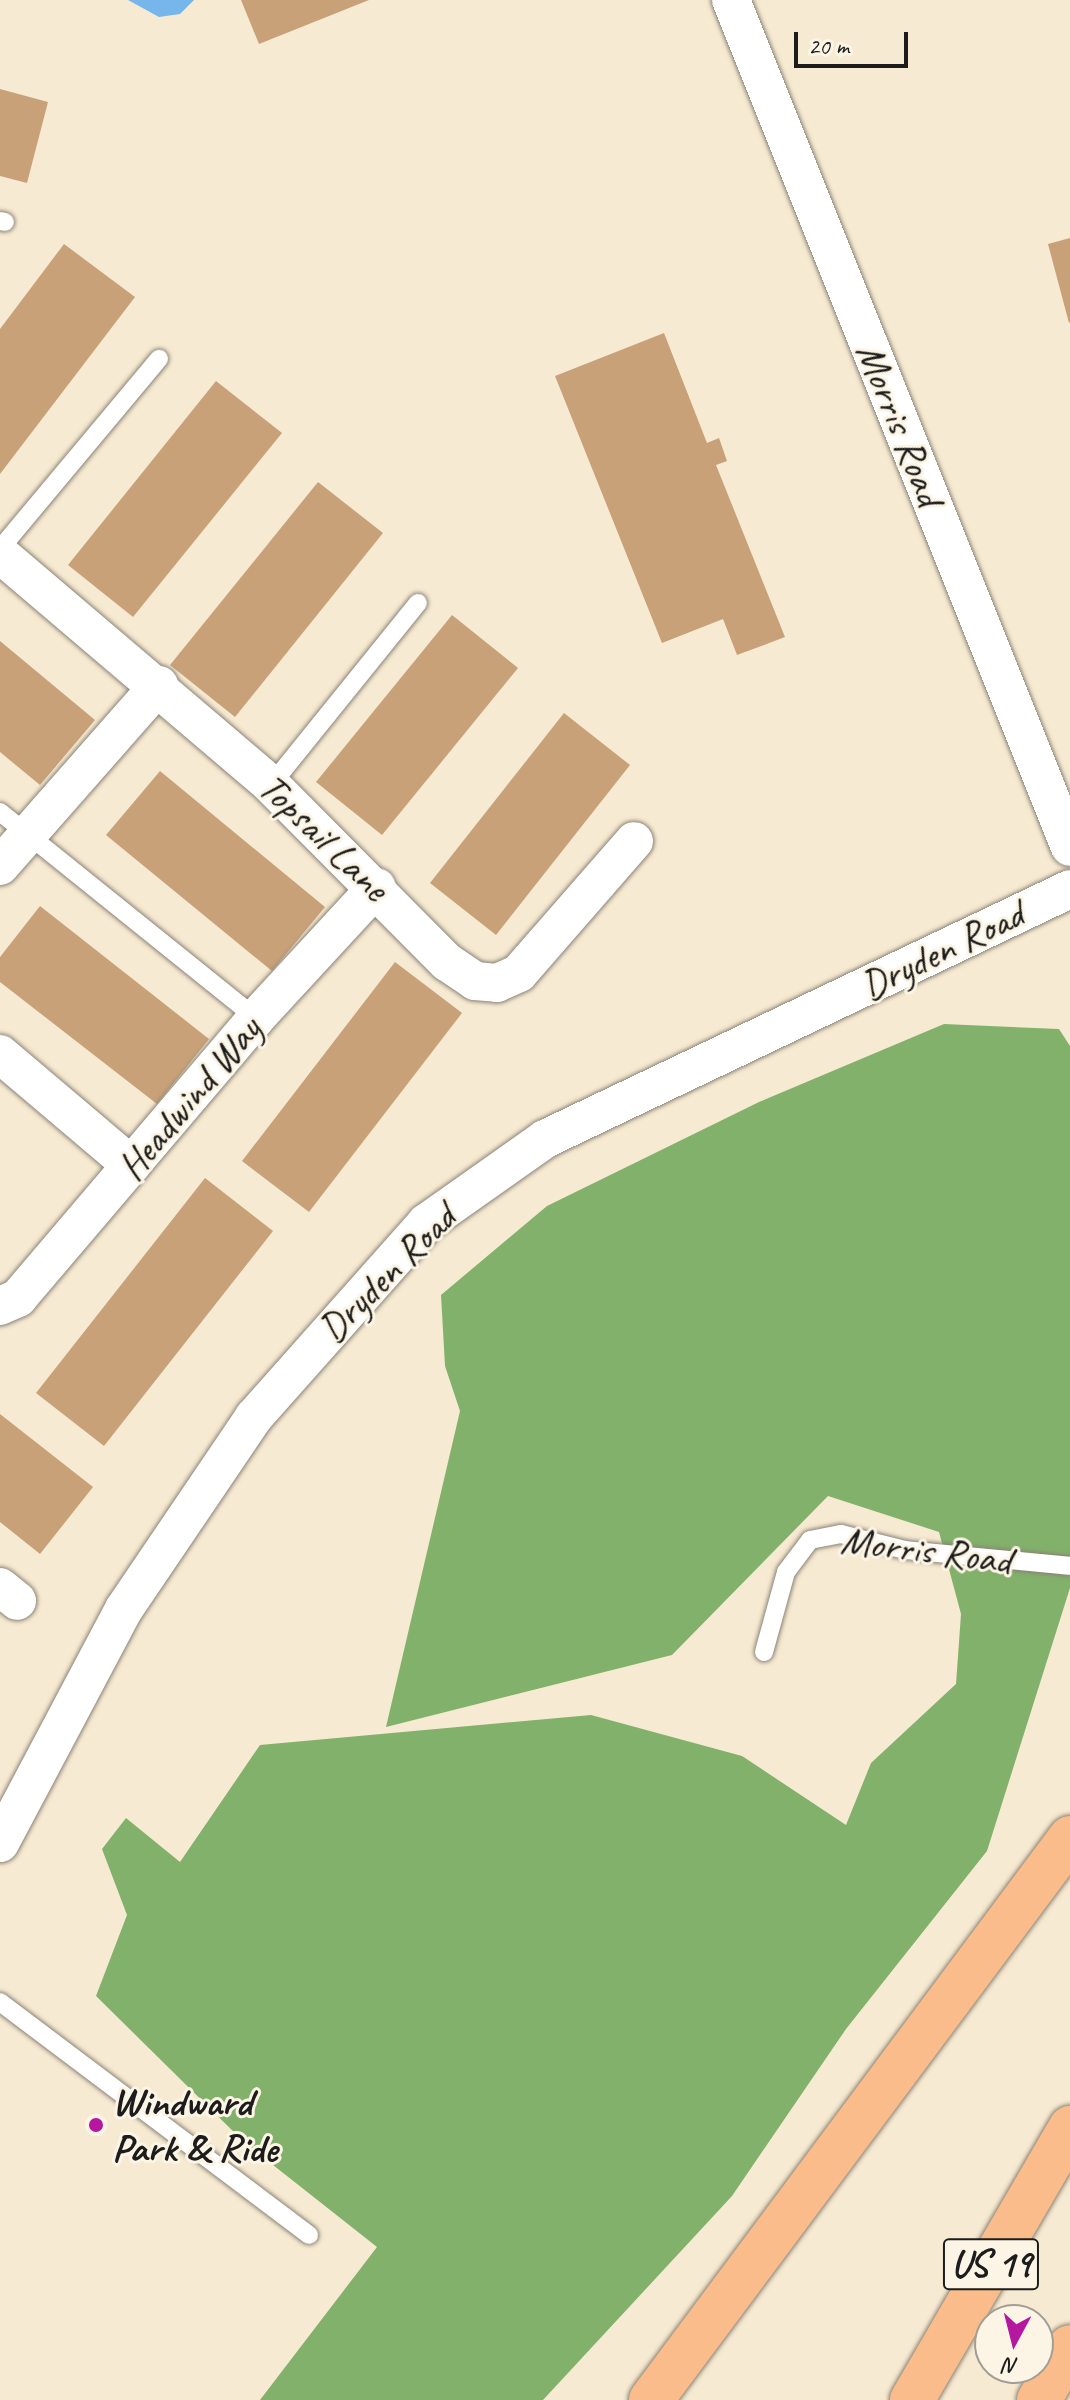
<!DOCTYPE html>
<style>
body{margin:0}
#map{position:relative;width:1070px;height:2400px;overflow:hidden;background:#f7ead2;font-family:Caveat,sans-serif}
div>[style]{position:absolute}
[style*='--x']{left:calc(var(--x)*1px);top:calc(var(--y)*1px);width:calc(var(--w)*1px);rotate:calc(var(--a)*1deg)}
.forest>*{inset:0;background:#82b16b}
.water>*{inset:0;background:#77b6ea}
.building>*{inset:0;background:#c8a179}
.roads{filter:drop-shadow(0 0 2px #8a8377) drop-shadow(0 0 2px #8a8377)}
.lane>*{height:18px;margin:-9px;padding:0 9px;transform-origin:9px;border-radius:9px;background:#fff}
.street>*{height:38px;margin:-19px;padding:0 19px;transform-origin:19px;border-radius:19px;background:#fff}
.highway>*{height:44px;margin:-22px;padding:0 22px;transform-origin:22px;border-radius:22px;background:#f9bc8a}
.dots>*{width:22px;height:22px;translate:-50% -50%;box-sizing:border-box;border:4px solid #fcf5e5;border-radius:50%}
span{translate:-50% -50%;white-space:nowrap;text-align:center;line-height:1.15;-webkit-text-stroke:6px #fcf5e5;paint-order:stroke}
.shield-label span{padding:2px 6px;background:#fcf5e5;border:2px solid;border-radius:6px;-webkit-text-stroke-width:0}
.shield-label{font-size:38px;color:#1c1c1c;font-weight:700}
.street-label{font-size:40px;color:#1c1c1c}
.poi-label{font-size:40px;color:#1c1c1c;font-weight:700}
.left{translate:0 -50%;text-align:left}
.north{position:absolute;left:974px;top:2304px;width:80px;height:80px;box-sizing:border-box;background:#fcf5e5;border:2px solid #a29e95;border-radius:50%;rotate:187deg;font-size:22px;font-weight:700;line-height:32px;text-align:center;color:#1c1c1c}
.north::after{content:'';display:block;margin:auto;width:28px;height:36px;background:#b5179e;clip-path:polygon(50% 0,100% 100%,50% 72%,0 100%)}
.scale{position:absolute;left:794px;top:32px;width:114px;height:36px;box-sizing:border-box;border:4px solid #1c1c1c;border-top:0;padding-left:10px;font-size:24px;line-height:28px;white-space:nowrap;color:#1c1c1c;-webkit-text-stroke:6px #fcf5e5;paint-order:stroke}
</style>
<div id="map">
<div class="forest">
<i style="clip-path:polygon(944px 1024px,1059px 1029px,1070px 1046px,1070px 1588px,987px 1851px,846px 2029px,732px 2196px,543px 2400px,260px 2400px,377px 2247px,244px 2142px,96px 1996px,127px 1915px,102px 1849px,126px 1818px,180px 1862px,260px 1745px,591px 1715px,742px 1756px,846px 1825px,871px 1763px,956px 1684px,961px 1614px,939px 1532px,828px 1496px,672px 1655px,386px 1727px,460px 1411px,445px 1366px,441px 1295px,547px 1206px,759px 1102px)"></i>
</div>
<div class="water">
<i style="clip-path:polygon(128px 0,194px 0,180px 14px,159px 17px)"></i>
</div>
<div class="building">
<i style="clip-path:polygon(241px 0,369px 0,259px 44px)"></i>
<i style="clip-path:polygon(0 89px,48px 102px,27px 183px,0 176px)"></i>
<i style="clip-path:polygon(1070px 238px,1070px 322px,1069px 323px,1048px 244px)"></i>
<i style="clip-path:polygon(64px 244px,135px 297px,0 474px,0 329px)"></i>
<i style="clip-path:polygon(664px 333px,707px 443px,719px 438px,727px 461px,716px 465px,785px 637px,737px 655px,723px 619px,662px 643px,555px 376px)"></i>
<i style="clip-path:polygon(216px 381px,282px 433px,133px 617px,68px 565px)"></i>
<i style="clip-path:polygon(318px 482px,383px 533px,235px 717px,170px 665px)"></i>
<i style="clip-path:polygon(452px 615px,518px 668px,382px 835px,316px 782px)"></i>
<i style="clip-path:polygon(0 641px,95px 720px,40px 785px,0 752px)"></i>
<i style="clip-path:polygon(564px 713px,630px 765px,496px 935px,430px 883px)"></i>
<i style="clip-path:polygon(160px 771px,325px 907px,272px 971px,106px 835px)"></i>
<i style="clip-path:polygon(40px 906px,209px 1039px,157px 1104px,0 982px,0 957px)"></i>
<i style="clip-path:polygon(395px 962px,462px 1013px,309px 1212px,242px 1161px)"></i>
<i style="clip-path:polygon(205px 1178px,273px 1231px,104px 1446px,36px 1393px)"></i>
<i style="clip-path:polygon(0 1414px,93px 1487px,40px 1554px,0 1522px)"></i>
</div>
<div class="roads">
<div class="lane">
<i style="--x:0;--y:221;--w:5;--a:11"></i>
<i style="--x:0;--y:549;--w:248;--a:-50.1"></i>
<i style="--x:271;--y:785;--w:234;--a:-51.1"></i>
<i style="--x:0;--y:812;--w:329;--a:38.8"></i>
<i style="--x:764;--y:1652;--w:83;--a:-74.6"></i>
<i style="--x:786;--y:1572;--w:40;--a:-53"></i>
<i style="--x:810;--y:1540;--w:32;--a:-11"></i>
<i style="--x:841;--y:1534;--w:66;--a:14"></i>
<i style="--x:905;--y:1550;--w:166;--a:5.5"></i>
<i style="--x:0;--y:2002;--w:387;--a:37"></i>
</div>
<div class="street">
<i style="--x:731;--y:0;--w:912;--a:68.19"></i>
<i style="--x:0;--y:554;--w:356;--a:40.4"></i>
<i style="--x:271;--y:785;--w:250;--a:45.2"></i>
<i style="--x:447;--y:962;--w:34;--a:34"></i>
<i style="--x:475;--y:981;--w:22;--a:5"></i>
<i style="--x:497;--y:983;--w:24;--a:-24"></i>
<i style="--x:519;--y:973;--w:175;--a:-48.9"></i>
<i style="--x:0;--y:866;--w:241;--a:-48.7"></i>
<i style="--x:0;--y:1054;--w:172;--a:40.3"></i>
<i style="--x:0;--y:1306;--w:20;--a:-24"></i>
<i style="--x:18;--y:1298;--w:367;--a:-49.6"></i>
<i style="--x:256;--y:1018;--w:178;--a:-47.3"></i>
<i style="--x:0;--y:1587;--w:22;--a:39"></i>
<i style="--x:0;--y:1843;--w:265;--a:-62.1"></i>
<i style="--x:124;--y:1609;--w:232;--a:-55.9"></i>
<i style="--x:254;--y:1417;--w:259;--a:-48.4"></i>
<i style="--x:426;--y:1223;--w:146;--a:-35.2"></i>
<i style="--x:545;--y:1139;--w:581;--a:-25.46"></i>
</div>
<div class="highway">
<i style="--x:651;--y:2400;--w:701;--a:-53.29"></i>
<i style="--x:912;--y:2400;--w:315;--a:-59.8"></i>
<i style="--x:1039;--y:2400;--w:61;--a:-59.7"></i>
</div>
</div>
<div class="dots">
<i style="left:96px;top:2125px;background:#b5179e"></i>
</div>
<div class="shield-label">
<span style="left:991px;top:2264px">US 19</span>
</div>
<div class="street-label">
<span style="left:900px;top:424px;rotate:68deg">Morris Road</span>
<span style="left:324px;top:837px;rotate:44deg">Topsail Lane</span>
<span style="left:942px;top:950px;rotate:-26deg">Dryden Road</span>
<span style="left:189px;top:1098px;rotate:-50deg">Headwind Way</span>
<span style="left:387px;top:1273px;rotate:-45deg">Dryden Road</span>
<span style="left:926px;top:1550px;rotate:7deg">Morris Road</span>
</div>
<div class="poi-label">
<span class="left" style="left:112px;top:2125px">Windward<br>Park &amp; Ride</span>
</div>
<div class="north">N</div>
<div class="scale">20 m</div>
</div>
